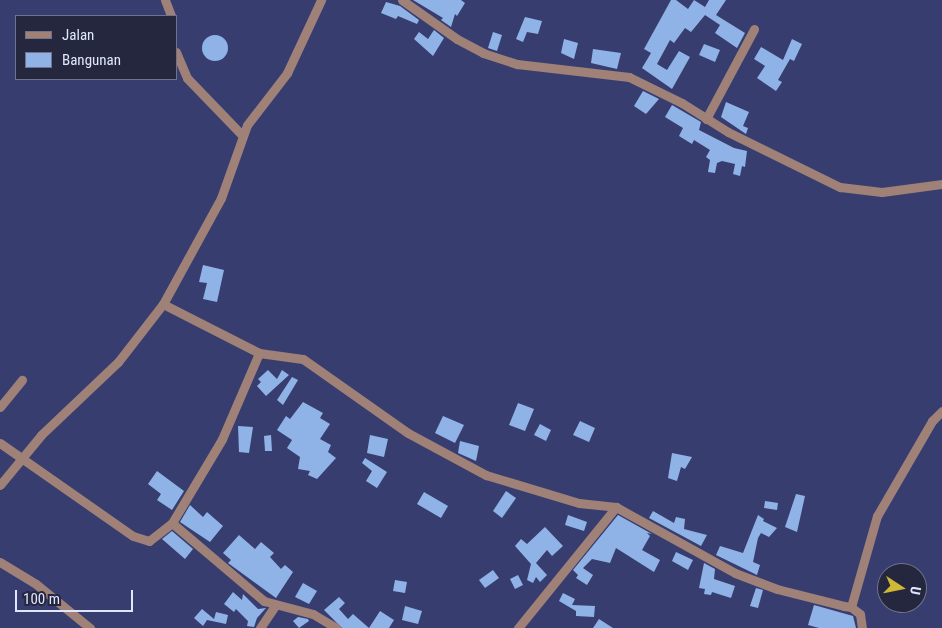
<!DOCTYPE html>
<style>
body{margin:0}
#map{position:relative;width:942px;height:628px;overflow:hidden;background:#383d6f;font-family:"Roboto Condensed",sans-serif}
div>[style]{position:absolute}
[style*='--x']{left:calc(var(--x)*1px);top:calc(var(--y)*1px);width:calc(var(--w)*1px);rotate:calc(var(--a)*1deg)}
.building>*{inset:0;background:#8fb3e7}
.round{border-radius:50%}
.minor>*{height:9px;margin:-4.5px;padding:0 4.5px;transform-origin:4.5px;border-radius:4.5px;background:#9f8178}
span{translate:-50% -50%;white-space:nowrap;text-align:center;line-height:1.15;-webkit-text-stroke:5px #24273e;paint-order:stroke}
.legend{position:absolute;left:15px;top:15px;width:162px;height:65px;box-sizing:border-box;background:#24273e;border:1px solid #70738b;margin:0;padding:6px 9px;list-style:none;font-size:15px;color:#e1e6ff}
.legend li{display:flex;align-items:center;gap:10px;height:25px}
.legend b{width:25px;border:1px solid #70738b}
.north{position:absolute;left:877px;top:563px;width:50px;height:50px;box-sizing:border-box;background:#24273e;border:1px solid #70738b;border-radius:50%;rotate:101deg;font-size:14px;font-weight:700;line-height:20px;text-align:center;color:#e1e6ff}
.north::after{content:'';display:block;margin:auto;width:18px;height:22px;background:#d0b736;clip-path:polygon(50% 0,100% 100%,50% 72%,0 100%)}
.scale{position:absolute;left:15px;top:590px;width:118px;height:22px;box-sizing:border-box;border:2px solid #e1e6ff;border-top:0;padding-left:6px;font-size:15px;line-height:18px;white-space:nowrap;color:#e1e6ff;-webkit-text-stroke:4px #24273e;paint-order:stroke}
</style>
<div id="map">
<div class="building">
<i style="clip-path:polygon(413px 0,461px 0,465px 3px,457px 16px,455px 14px,451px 27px,441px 20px,443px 18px)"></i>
<i style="clip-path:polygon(671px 0,676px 0,688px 9px,694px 0,705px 7px,709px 0,726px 0,716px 15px,745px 33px,737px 48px,715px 33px,720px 25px,705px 15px,691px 32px,685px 28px,674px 43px,670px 40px,657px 64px,667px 70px,679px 51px,690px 57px,672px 89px,642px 68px,651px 53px,644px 49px)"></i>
<i style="clip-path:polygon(386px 2px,400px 6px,419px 20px,417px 24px,398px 16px,396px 19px,381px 13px)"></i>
<i style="clip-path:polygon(525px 17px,542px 21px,538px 34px,527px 32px,523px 42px,516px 39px)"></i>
<i style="clip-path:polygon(434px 30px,444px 38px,433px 56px,414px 39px,419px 32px,428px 39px)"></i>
<i style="clip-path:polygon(493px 32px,502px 35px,497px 51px,488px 48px)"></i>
<i class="round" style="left:202px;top:35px;width:26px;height:26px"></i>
<i style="clip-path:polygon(564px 39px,578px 43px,574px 59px,561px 53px)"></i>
<i style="clip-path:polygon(792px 39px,802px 44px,794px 61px,790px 59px,778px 80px,782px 82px,776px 91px,757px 78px,765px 66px,754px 59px,761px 47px,783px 60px)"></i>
<i style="clip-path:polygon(704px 44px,720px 50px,715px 62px,699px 55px)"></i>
<i style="clip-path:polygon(593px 49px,621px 53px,617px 69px,591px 63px)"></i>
<i style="clip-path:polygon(643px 91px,659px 99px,646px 114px,634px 106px)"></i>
<i style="clip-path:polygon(726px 102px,749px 112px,743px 126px,748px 128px,746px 134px,721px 117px)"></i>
<i style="clip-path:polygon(672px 105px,701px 122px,699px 130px,734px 148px,747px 151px,745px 167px,742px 166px,740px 176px,733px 174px,735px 164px,722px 161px,717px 163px,715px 173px,708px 172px,710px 160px,706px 157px,710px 150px,694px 140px,692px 144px,679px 136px,683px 128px,665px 117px)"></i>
<i style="clip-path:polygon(203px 265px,224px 270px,217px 302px,203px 299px,207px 283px,199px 282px)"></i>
<i style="clip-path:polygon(268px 370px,277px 379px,282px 370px,289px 375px,266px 396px,257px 386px,261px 382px,258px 379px)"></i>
<i style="clip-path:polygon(292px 377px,298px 380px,283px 405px,277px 400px)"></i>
<i style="clip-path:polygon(303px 402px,323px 413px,320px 418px,330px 424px,320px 439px,331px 445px,328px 452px,336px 458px,317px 479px,308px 475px,310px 471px,298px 469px,300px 457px,287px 448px,292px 440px,277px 430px,286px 416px,290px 419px)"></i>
<i style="clip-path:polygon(518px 403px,534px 409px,525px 431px,509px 425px)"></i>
<i style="clip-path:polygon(443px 416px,464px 425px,455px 443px,435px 433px)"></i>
<i style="clip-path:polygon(580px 421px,595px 428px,589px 442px,573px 435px)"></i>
<i style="clip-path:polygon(540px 424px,551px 430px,546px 441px,534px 435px)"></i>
<i style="clip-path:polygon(238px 426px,253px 427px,249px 453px,239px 452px)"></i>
<i style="clip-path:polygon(271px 435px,272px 451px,265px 451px,264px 436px)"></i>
<i style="clip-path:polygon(370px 435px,388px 439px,384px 457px,367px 453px)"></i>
<i style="clip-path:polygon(460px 441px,479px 446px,476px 461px,458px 453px)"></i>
<i style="clip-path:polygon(672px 453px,692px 457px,685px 469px,681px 467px,677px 481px,668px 478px)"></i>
<i style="clip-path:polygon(365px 458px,387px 472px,377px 488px,366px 481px,372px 471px,362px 463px)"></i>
<i style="clip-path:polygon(157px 471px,184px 491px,172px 510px,157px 500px,161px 494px,148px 484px)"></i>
<i style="clip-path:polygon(506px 491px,516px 498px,502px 518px,493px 511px)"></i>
<i style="clip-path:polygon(424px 492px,448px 506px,441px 518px,417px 504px)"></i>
<i style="clip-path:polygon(796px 494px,805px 496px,797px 532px,785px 527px)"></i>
<i style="clip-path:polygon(765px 501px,778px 503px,777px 510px,764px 508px)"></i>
<i style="clip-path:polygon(190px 505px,203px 517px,207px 512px,223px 526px,210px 542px,180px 522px)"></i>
<i style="clip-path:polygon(653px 511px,674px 523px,676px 517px,685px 519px,684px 529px,707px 535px,701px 546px,649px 518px)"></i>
<i style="clip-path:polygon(568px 515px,587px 522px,584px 531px,565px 525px)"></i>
<i style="clip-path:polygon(618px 515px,652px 534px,647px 533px,650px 536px,642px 550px,660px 560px,654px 572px,616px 548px,610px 563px,592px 559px,583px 568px,593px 575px,587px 585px,576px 578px,578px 575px,573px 570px)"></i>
<i style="clip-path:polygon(758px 515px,764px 519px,763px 521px,777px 528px,769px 537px,761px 533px,758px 538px,753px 562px,760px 565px,757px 575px,716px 555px,720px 546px,743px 553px)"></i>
<i style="clip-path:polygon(545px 527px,563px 546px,552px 556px,547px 550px,536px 563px,547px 575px,540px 582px,536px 577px,533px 583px,527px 580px,531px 564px,515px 546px,521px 539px,527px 544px)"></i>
<i style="clip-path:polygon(172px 531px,193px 549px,185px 559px,162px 539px)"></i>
<i style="clip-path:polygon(239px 535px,255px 549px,261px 542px,274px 553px,270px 557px,281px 569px,285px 565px,293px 572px,276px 598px,228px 563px,231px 560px,223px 553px)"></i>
<i style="clip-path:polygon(676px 552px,693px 560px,688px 570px,672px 561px)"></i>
<i style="clip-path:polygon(704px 563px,715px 569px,714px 579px,735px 586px,731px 598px,712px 592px,711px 595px,704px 594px,705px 589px,699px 588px)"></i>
<i style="clip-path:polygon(493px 570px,499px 578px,485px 588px,479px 580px)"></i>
<i style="clip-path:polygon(518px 575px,523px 585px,515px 589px,510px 579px)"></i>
<i style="clip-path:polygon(395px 580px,407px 582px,405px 593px,393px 591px)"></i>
<i style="clip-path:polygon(303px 583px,317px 591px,309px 604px,295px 597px)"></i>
<i style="clip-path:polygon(756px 588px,763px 590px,758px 608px,750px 606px)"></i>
<i style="clip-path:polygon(233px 592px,242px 600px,243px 594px,258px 609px,266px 608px,257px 618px,254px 627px,247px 626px,248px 621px,236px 609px,234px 612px,224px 604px)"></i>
<i style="clip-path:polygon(563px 593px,575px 599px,572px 605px,595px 606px,594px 617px,576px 616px,576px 611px,559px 601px)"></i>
<i style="clip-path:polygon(339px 597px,345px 603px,339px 609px,348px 619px,353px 614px,369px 628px,380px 611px,394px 620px,389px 628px,342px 628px,324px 610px)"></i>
<i style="clip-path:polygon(814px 605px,853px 616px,856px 628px,819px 628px,808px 625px)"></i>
<i style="clip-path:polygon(405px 606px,422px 611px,418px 624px,402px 620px)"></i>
<i style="clip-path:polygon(202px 609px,214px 619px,216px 612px,228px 615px,226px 624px,207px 620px,203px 626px,194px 618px)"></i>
<i style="clip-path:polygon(298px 617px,308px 619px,309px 621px,299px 628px,293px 621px)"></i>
<i style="clip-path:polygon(599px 619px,613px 628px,593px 628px)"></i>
</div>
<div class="minor">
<i style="--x:165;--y:0;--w:17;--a:69"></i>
<i style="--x:402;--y:0;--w:67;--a:35.3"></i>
<i style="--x:457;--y:39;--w:30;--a:28"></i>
<i style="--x:483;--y:53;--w:36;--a:18"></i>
<i style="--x:517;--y:64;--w:113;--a:6.6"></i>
<i style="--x:629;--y:77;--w:59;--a:26.1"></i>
<i style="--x:682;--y:103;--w:54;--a:32.2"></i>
<i style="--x:728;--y:132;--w:125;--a:26.2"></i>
<i style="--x:840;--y:187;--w:42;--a:6.8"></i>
<i style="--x:882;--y:192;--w:61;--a:-7.6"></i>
<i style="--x:176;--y:52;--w:28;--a:67"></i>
<i style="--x:187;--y:78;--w:79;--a:46"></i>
<i style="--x:706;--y:119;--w:102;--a:-61.9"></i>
<i style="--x:163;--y:304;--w:108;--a:27"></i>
<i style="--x:259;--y:353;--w:44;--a:7.8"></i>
<i style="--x:303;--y:359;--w:128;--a:35.2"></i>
<i style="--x:408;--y:433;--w:89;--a:28.3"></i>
<i style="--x:486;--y:475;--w:97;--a:16.8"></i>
<i style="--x:579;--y:503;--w:37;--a:6"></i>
<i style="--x:616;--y:507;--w:136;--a:29"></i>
<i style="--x:735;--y:573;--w:45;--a:20.9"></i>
<i style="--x:777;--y:589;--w:69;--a:14.2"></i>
<i style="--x:844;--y:606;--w:7;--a:8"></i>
<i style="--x:851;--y:607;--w:95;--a:-74.1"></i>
<i style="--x:877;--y:516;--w:110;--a:-59.9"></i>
<i style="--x:932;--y:421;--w:14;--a:-45"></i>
<i style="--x:0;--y:407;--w:35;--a:-51"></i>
<i style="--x:0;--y:443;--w:162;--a:35"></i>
<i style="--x:133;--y:536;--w:17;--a:17"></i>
<i style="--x:149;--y:541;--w:29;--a:-38"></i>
<i style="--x:172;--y:523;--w:121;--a:40.3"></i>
<i style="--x:264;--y:601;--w:51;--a:14.9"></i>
<i style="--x:313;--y:614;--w:27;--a:31"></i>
<i style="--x:0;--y:485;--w:65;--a:-50.6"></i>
<i style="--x:41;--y:435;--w:106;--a:-43.5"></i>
<i style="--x:118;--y:362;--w:73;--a:-52.2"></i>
<i style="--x:163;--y:304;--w:121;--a:-61.3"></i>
<i style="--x:221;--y:198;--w:77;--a:-70.4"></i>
<i style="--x:247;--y:125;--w:66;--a:-52.4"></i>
<i style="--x:287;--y:73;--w:81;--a:-65"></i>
<i style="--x:172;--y:523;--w:98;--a:-59.2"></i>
<i style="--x:222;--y:439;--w:94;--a:-66.7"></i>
<i style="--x:0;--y:562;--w:42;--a:31.4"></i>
<i style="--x:36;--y:584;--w:70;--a:39.2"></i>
<i style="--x:851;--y:607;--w:11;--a:38"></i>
<i style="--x:860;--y:614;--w:14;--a:82"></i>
<i style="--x:260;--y:628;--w:27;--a:-56"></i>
<i style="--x:518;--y:628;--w:156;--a:-51"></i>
</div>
<ul class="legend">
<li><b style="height:6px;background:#9f8178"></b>Jalan</li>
<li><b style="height:14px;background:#8fb3e7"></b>Bangunan</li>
</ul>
<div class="north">U</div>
<div class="scale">100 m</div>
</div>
